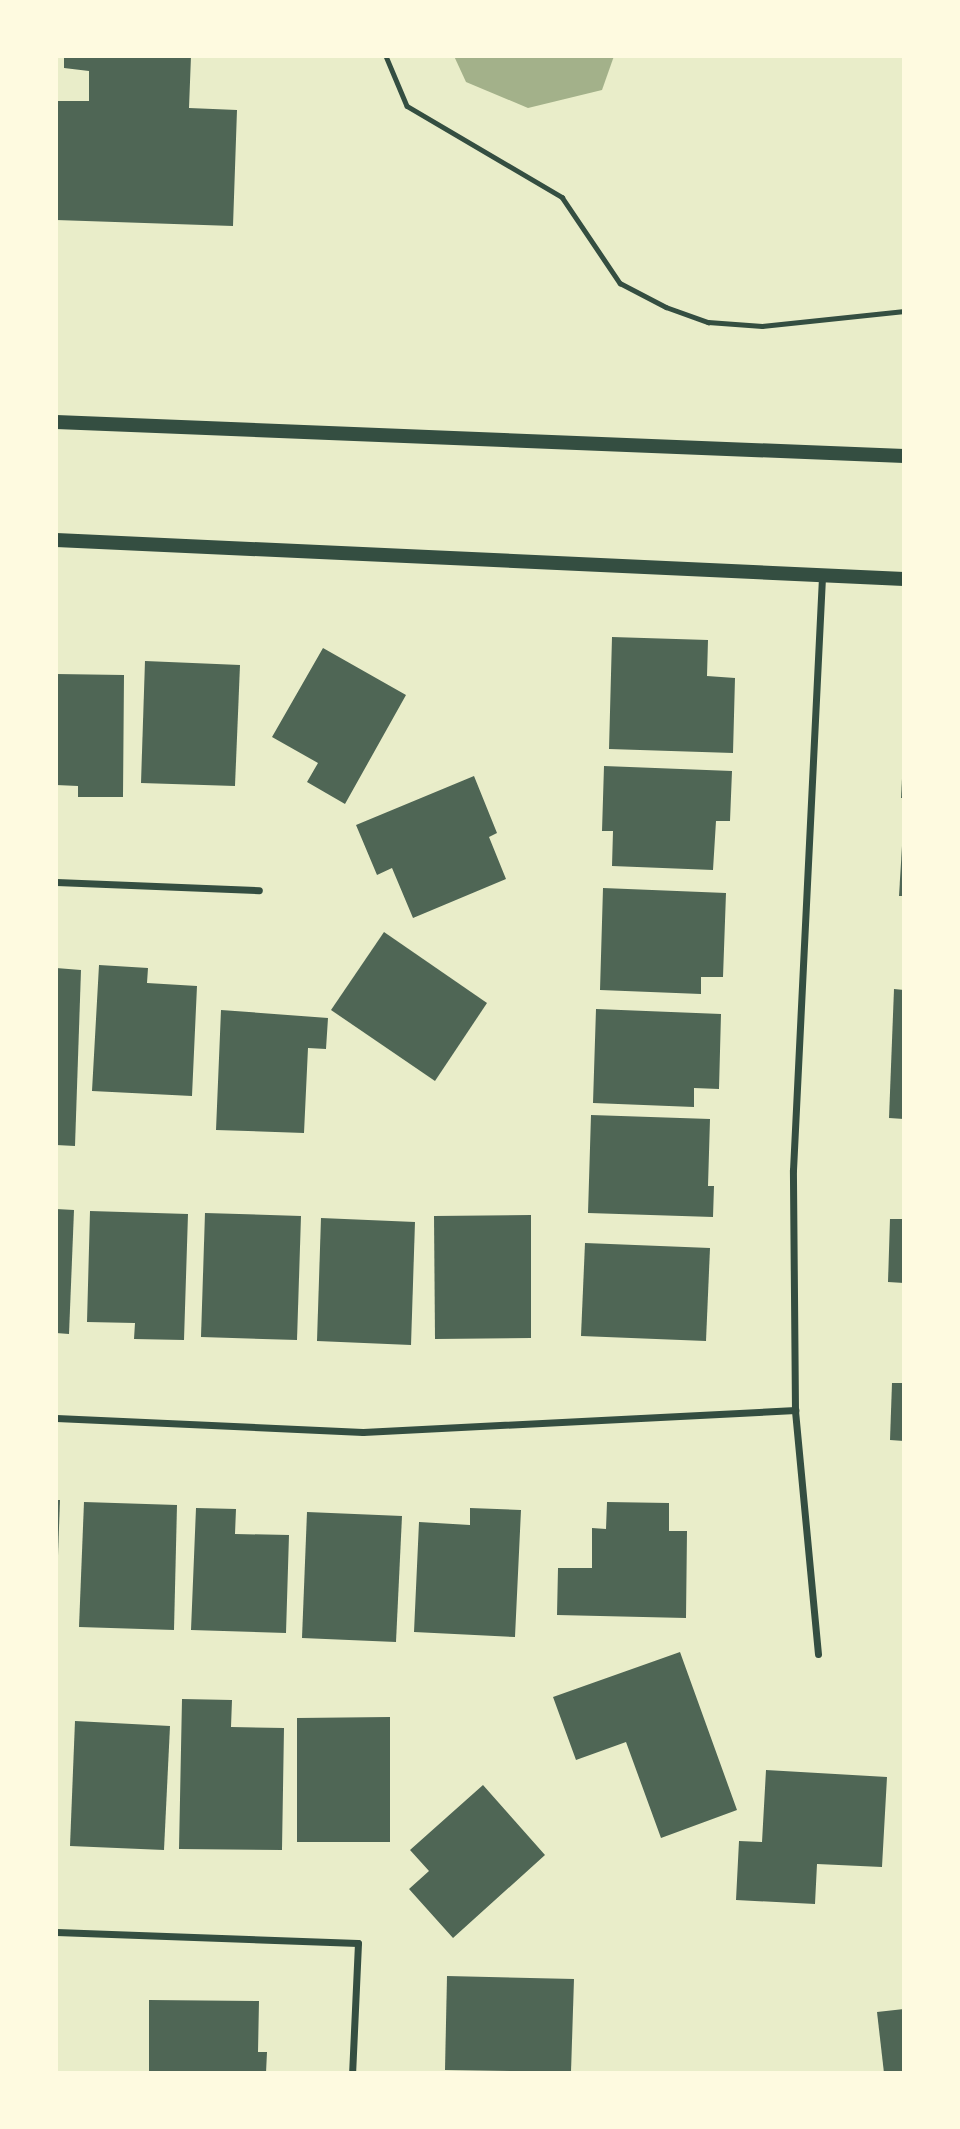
<!DOCTYPE html>
<style>
body{margin:0}
#map{position:relative;width:960px;height:2129px;overflow:hidden;background:#e9edc9;font-family:"Nunito Sans",sans-serif}
div>[style]{position:absolute}
[style*='--x']{left:calc(var(--x)*1px);top:calc(var(--y)*1px);width:calc(var(--w)*1px);rotate:calc(var(--a)*1deg)}
.water>*{inset:0;background:#a3b18a}
.building>*{inset:0;background:#4f6655}
.path>*{height:4.5px;margin:-2.25px;padding:0 2.25px;transform-origin:2.25px;border-radius:2.25px;background:#344e41}
.minor>*{height:7px;margin:-3.5px;padding:0 3.5px;transform-origin:3.5px;border-radius:3.5px;background:#344e41}
.secondary>*{height:14px;margin:-7px;padding:0 7px;transform-origin:7px;border-radius:7px;background:#344e41}
span{translate:-50% -50%;white-space:nowrap;text-align:center;line-height:1.15;-webkit-text-stroke:5px #fefae0;paint-order:stroke}
.frame{position:absolute;inset:0;border:58px solid #fefae0;pointer-events:none}
</style>
<div id="map">
<div class="water">
<i style="clip-path:polygon(454px 56px,614px 56px,602px 90px,528px 108px,466px 82px)"></i>
</div>
<div class="building">
<i style="clip-path:polygon(64px 56px,191px 56px,189px 108px,237px 110px,233px 226px,56px 220px,56px 101px,89px 101px,89px 71px,64px 68px)"></i>
<i style="clip-path:polygon(612px 637px,708px 640px,707px 676px,735px 678px,733px 753px,609px 749px)"></i>
<i style="clip-path:polygon(323px 648px,406px 695px,345px 804px,307px 782px,318px 763px,272px 737px)"></i>
<i style="clip-path:polygon(145px 661px,240px 665px,235px 786px,141px 783px)"></i>
<i style="clip-path:polygon(56px 674px,124px 675px,123px 797px,78px 797px,78px 786px,56px 785px)"></i>
<i style="clip-path:polygon(604px 766px,732px 771px,730px 821px,716px 821px,713px 870px,612px 866px,613px 831px,602px 831px)"></i>
<i style="clip-path:polygon(474px 776px,497px 833px,489px 837px,506px 879px,413px 918px,392px 868px,377px 875px,356px 825px)"></i>
<i style="clip-path:polygon(902px 779px,904px 779px,904px 798px,901px 798px)"></i>
<i style="clip-path:polygon(902px 846px,904px 846px,904px 896px,899px 896px)"></i>
<i style="clip-path:polygon(603px 888px,726px 893px,723px 977px,701px 977px,701px 994px,600px 990px)"></i>
<i style="clip-path:polygon(384px 932px,487px 1003px,435px 1081px,331px 1010px)"></i>
<i style="clip-path:polygon(99px 965px,148px 968px,147px 983px,197px 986px,192px 1096px,92px 1091px)"></i>
<i style="clip-path:polygon(56px 968px,81px 970px,75px 1146px,56px 1145px)"></i>
<i style="clip-path:polygon(894px 989px,904px 990px,904px 1119px,889px 1118px)"></i>
<i style="clip-path:polygon(596px 1009px,721px 1014px,719px 1089px,694px 1088px,694px 1107px,593px 1103px)"></i>
<i style="clip-path:polygon(221px 1010px,328px 1018px,326px 1049px,308px 1048px,304px 1133px,216px 1130px)"></i>
<i style="clip-path:polygon(591px 1115px,710px 1119px,708px 1186px,714px 1186px,713px 1217px,588px 1213px)"></i>
<i style="clip-path:polygon(56px 1209px,74px 1210px,69px 1334px,56px 1333px)"></i>
<i style="clip-path:polygon(90px 1211px,188px 1214px,184px 1340px,134px 1339px,135px 1323px,87px 1322px)"></i>
<i style="clip-path:polygon(205px 1213px,301px 1216px,297px 1340px,201px 1337px)"></i>
<i style="clip-path:polygon(531px 1215px,531px 1338px,435px 1339px,434px 1216px)"></i>
<i style="clip-path:polygon(321px 1218px,415px 1222px,411px 1345px,317px 1341px)"></i>
<i style="clip-path:polygon(890px 1219px,904px 1219px,904px 1283px,888px 1282px)"></i>
<i style="clip-path:polygon(585px 1243px,710px 1248px,706px 1341px,581px 1336px)"></i>
<i style="clip-path:polygon(892px 1383px,904px 1383px,904px 1441px,890px 1440px)"></i>
<i style="clip-path:polygon(56px 1500px,60px 1500px,58px 1555px,56px 1555px)"></i>
<i style="clip-path:polygon(84px 1502px,177px 1505px,174px 1630px,79px 1627px)"></i>
<i style="clip-path:polygon(607px 1502px,669px 1503px,669px 1531px,687px 1531px,686px 1618px,557px 1615px,558px 1568px,592px 1568px,592px 1528px,606px 1529px)"></i>
<i style="clip-path:polygon(196px 1508px,236px 1509px,235px 1534px,289px 1535px,286px 1633px,191px 1630px)"></i>
<i style="clip-path:polygon(470px 1508px,521px 1510px,515px 1637px,414px 1632px,419px 1522px,470px 1525px)"></i>
<i style="clip-path:polygon(307px 1512px,402px 1516px,396px 1642px,302px 1638px)"></i>
<i style="clip-path:polygon(680px 1652px,737px 1810px,661px 1838px,626px 1742px,576px 1760px,553px 1697px)"></i>
<i style="clip-path:polygon(182px 1699px,232px 1700px,231px 1727px,284px 1728px,282px 1850px,179px 1849px)"></i>
<i style="clip-path:polygon(390px 1717px,390px 1842px,297px 1842px,297px 1718px)"></i>
<i style="clip-path:polygon(75px 1721px,170px 1726px,164px 1850px,70px 1846px)"></i>
<i style="clip-path:polygon(766px 1770px,887px 1777px,882px 1867px,817px 1864px,815px 1904px,736px 1900px,739px 1841px,762px 1842px)"></i>
<i style="clip-path:polygon(483px 1785px,545px 1855px,453px 1938px,409px 1889px,429px 1871px,410px 1850px)"></i>
<i style="clip-path:polygon(447px 1976px,574px 1979px,571px 2072px,445px 2070px)"></i>
<i style="clip-path:polygon(149px 2000px,259px 2001px,258px 2052px,267px 2052px,266px 2073px,149px 2073px)"></i>
<i style="clip-path:polygon(904px 2009px,904px 2073px,884px 2073px,877px 2012px)"></i>
</div>
<div class="path">
<i style="--x:386;--y:56;--w:54;--a:67.2"></i>
<i style="--x:407;--y:106;--w:180;--a:30.4"></i>
<i style="--x:562;--y:197;--w:104;--a:56"></i>
<i style="--x:620;--y:283;--w:52;--a:27.6"></i>
<i style="--x:666;--y:307;--w:45;--a:19.7"></i>
<i style="--x:708;--y:322;--w:54;--a:4.2"></i>
<i style="--x:762;--y:326;--w:143;--a:-6"></i>
</div>
<div class="minor">
<i style="--x:56;--y:882;--w:203;--a:2.3"></i>
<i style="--x:56;--y:1418;--w:307;--a:2.6"></i>
<i style="--x:363;--y:1432;--w:433;--a:-2.9"></i>
<i style="--x:818;--y:1654;--w:245;--a:-95.4"></i>
<i style="--x:795;--y:1410;--w:240;--a:-90.5"></i>
<i style="--x:793;--y:1170;--w:595;--a:-87.2"></i>
<i style="--x:56;--y:1932;--w:302;--a:2.1"></i>
<i style="--x:358;--y:1943;--w:130;--a:92.6"></i>
</div>
<div class="secondary">
<i style="--x:56;--y:422;--w:849;--a:2.3"></i>
<i style="--x:56;--y:540;--w:849;--a:2.63"></i>
</div>
<div class="frame"></div>
</div>
